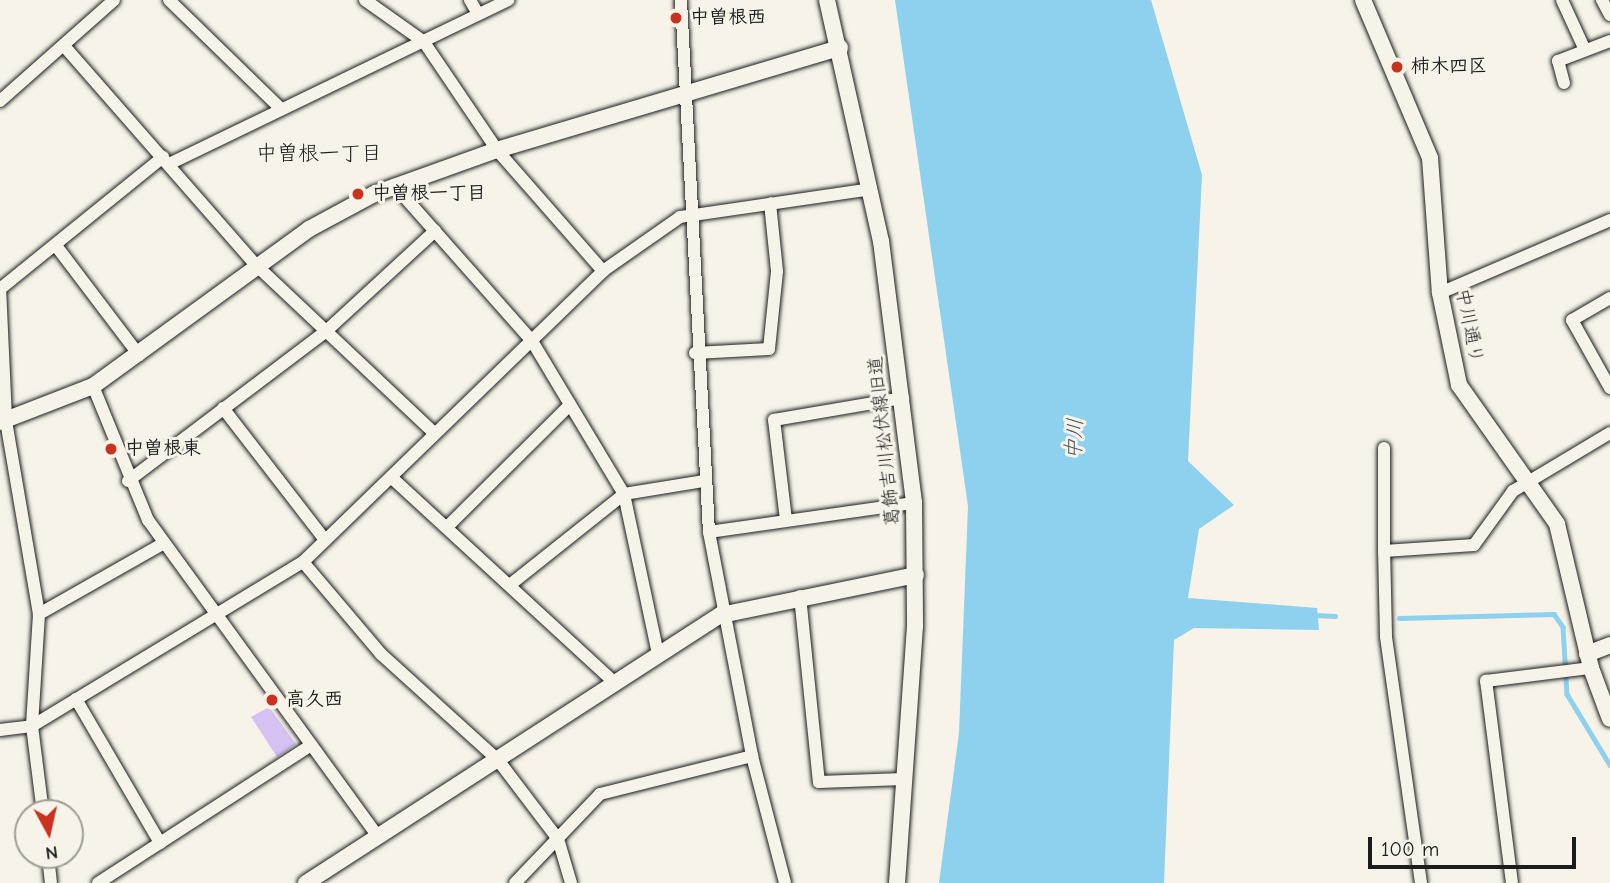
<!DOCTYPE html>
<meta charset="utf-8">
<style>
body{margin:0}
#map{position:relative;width:1610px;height:883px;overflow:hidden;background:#f7f3e8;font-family:"Comic Neue","Klee One",sans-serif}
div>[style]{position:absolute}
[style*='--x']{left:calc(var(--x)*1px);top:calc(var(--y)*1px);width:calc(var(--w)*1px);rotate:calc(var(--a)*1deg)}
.water>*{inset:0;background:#8dd1ef}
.stream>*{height:4.5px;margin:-2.25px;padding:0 2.25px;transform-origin:2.25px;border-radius:2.25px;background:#8dd1ef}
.building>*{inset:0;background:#d5c2f2}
.roads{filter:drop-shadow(0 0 2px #1c1c1c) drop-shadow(0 0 2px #1c1c1c)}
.minor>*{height:12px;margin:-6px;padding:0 6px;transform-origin:6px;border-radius:6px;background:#f7f3e8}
.tertiary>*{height:16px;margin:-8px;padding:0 8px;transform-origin:8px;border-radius:8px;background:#f7f3e8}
.dots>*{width:19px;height:19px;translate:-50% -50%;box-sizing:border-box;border:4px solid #f7f3e8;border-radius:50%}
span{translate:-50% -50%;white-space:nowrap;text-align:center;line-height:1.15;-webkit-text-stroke:6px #f7f3e8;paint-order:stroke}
.poi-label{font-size:19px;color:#1c1c1c;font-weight:700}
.left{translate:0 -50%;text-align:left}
.street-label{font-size:19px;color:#1c1c1c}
.neighbourhood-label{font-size:21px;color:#1c1c1c}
.water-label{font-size:21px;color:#3e525b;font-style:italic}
.north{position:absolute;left:14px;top:799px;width:70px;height:70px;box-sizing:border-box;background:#f7f3e8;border:2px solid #9f9d96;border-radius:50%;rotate:172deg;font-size:19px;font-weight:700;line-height:28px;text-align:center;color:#1c1c1c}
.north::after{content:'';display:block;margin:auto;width:24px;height:32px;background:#c8321e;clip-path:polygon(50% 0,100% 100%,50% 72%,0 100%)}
.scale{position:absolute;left:1368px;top:837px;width:208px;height:32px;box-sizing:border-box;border:4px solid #1c1c1c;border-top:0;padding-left:9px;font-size:21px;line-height:24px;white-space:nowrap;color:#1c1c1c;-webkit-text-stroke:5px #f7f3e8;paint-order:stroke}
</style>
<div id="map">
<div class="water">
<i style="clip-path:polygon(895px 0,1151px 0,1202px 175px,1188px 461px,1234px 505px,1199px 529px,1188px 598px,1317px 608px,1319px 630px,1194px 628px,1174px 640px,1164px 883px,939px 883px,959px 733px,968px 506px)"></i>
</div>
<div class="stream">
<i style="--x:1315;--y:615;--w:20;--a:3"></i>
<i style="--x:1399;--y:618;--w:155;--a:-1.5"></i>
<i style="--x:1554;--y:614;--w:16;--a:55"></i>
<i style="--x:1563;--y:627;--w:67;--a:86.6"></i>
<i style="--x:1567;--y:694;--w:83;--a:58.8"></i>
</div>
<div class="building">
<i style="clip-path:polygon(269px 707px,296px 744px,277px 757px,251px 717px)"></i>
</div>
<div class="roads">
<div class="minor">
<i style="--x:169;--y:0;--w:152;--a:44.2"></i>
<i style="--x:365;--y:0;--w:72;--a:35.4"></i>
<i style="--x:424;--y:42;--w:130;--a:55.9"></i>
<i style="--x:497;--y:150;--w:161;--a:48.8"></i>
<i style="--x:470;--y:0;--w:16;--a:60"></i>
<i style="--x:681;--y:0;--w:533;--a:86.99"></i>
<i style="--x:709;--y:532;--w:228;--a:79.1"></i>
<i style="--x:752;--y:756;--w:131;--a:75.4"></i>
<i style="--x:1562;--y:0;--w:55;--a:65.3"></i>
<i style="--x:1602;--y:0;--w:17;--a:62"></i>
<i style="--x:65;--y:47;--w:291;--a:48.8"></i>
<i style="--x:257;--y:266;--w:243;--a:43.3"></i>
<i style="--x:1564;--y:83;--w:23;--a:-105"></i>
<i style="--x:1558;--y:61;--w:56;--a:-21"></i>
<i style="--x:0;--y:101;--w:152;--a:-41.5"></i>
<i style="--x:169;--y:164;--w:377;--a:-25.8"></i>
<i style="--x:394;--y:185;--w:208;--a:48.5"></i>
<i style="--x:532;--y:341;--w:179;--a:59"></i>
<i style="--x:624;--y:494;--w:164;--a:78"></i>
<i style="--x:57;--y:247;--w:136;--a:52.8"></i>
<i style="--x:0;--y:287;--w:134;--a:87.4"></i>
<i style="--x:6;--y:421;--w:196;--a:80.3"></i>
<i style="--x:39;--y:614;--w:112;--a:93.6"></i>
<i style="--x:32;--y:726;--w:88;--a:82.8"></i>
<i style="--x:0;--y:289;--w:210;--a:-39"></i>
<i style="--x:1440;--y:293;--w:185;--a:-23.2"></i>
<i style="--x:1610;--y:298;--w:44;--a:149.9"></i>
<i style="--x:1572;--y:320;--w:78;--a:60.8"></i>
<i style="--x:695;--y:353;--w:74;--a:-3.1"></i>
<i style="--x:769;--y:349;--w:78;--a:-84.1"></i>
<i style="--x:777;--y:271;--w:68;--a:-95.9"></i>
<i style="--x:93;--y:386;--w:145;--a:67.7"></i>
<i style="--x:148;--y:520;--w:391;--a:54"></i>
<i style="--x:223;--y:408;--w:167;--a:52.3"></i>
<i style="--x:391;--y:477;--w:303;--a:42.6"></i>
<i style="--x:128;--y:481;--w:246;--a:-37.1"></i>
<i style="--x:324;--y:333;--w:151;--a:-42.6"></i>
<i style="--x:786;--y:520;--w:101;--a:-96.8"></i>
<i style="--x:774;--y:420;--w:131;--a:-9.7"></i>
<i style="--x:448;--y:526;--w:172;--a:-44.8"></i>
<i style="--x:709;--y:532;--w:207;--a:-8.1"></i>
<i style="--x:1384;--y:551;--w:103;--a:-90"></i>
<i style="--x:303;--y:562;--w:121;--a:49.7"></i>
<i style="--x:381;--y:654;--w:158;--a:42.2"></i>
<i style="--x:498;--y:760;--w:99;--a:52.8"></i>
<i style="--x:558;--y:839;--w:46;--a:73.5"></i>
<i style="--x:511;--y:584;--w:144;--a:-38.5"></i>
<i style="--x:624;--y:494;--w:80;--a:-9.3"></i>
<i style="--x:800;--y:596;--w:187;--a:84.2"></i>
<i style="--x:819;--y:782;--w:85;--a:-2"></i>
<i style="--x:39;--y:614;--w:144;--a:-29.6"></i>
<i style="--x:76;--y:699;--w:167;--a:59.7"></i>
<i style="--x:0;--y:730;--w:32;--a:-7"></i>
<i style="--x:32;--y:726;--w:317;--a:-31.2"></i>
<i style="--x:303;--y:562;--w:418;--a:-44.1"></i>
<i style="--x:603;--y:271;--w:94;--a:-35"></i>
<i style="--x:680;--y:217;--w:193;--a:-8.3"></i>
<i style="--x:48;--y:855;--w:28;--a:84"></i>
<i style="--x:98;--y:883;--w:254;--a:-32.9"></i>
<i style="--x:515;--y:883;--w:123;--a:-46.3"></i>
<i style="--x:600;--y:794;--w:157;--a:-14"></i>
<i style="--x:1421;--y:883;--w:249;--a:-98.1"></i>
<i style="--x:1386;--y:636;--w:85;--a:-91.3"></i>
<i style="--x:1384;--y:551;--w:90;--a:-3.8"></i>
<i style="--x:1474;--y:545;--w:67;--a:-54.2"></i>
<i style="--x:1513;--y:491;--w:113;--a:-30.9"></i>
<i style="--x:1512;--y:883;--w:204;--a:-97.3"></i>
<i style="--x:1486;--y:681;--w:106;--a:-7.1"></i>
</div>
<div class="tertiary">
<i style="--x:827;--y:0;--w:247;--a:77.4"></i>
<i style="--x:881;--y:241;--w:264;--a:82.8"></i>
<i style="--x:914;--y:503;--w:123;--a:89.5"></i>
<i style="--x:915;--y:626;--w:258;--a:94"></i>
<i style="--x:1363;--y:0;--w:172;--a:67"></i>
<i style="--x:1430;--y:158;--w:135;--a:85.8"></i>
<i style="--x:1440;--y:293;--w:94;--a:78.3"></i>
<i style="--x:1459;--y:385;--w:170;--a:54.8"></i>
<i style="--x:1557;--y:524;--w:148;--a:76.7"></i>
<i style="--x:1591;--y:668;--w:54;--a:69.6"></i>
<i style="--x:0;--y:422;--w:100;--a:-21.2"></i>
<i style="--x:93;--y:386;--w:267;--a:-36"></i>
<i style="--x:309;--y:229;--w:74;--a:-28.3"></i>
<i style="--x:374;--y:194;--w:131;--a:-19.7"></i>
<i style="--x:497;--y:150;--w:358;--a:-16.6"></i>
<i style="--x:1587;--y:654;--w:25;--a:-21"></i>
<i style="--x:306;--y:883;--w:494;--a:-32.9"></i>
<i style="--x:721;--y:615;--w:199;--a:-11.6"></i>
</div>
</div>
<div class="dots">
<i style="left:676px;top:18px;background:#c8321e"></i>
<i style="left:1397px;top:67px;background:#c8321e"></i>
<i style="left:358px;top:194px;background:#c8321e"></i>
<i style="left:111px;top:449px;background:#c8321e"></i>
<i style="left:272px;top:700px;background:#c8321e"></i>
</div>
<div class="poi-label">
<span class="left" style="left:690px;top:18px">中曽根西</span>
<span class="left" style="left:1411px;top:67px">柿木四区</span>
<span class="left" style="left:372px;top:194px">中曽根一丁目</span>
<span class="left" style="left:125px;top:449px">中曽根東</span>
<span class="left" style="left:286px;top:700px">高久西</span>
</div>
<div class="street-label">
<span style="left:1469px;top:326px;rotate:79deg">中川通り</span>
<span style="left:885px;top:441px;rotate:-96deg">葛飾吉川松伏線旧道</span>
</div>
<div class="neighbourhood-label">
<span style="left:319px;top:153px">中曽根一丁目</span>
</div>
<div class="water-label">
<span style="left:1074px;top:439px;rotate:-87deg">中川</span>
</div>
<div class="north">N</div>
<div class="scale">100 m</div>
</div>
